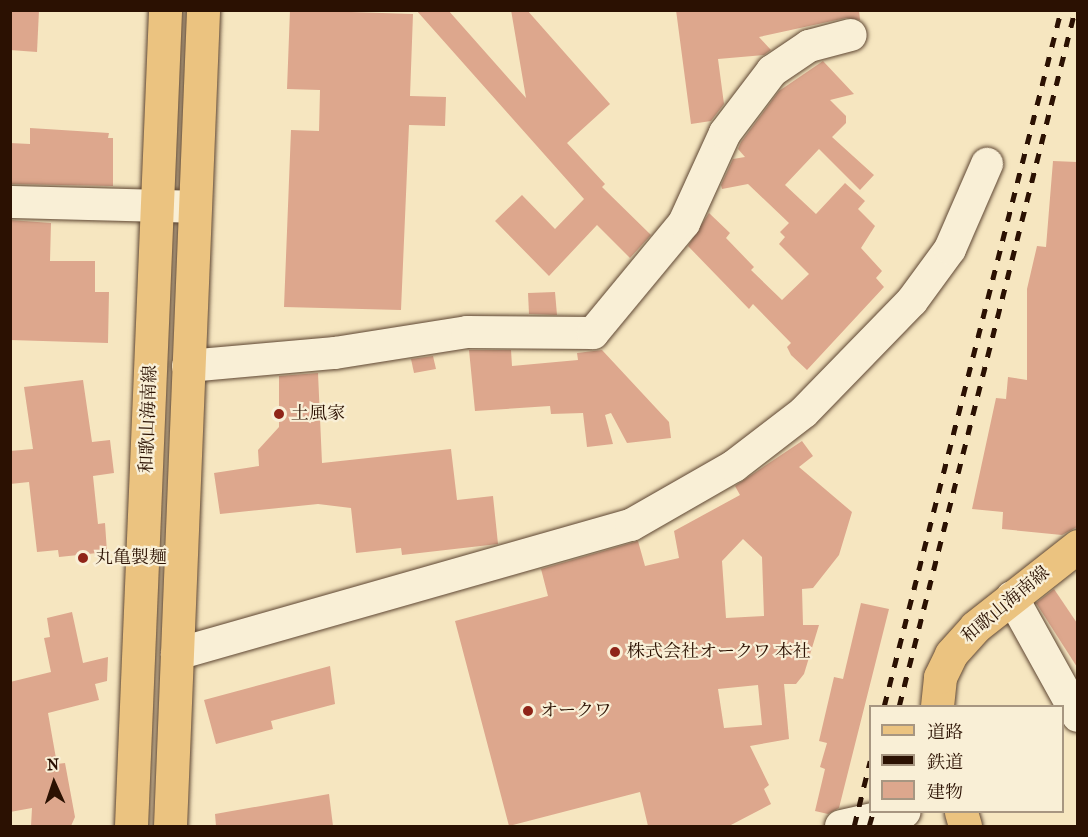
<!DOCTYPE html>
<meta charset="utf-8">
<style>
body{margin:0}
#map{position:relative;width:1088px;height:837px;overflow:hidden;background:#f6e6c0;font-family:"IM FELL French Canon","Noto Serif JP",serif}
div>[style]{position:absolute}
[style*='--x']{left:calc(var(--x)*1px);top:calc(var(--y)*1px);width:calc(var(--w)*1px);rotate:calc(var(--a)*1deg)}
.building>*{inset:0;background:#dda78d}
.roads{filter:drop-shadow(0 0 2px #5e4632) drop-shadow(0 0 2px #5e4632)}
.minor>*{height:32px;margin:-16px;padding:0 16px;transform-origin:16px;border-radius:16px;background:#f9efd6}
.major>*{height:33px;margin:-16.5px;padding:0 16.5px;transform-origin:16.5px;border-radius:16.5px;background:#ebc380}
.rail>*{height:4.5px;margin-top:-2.25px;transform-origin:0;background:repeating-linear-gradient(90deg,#2b1102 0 10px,transparent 0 20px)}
.dots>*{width:16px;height:16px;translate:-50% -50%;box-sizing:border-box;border:3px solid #f9efd6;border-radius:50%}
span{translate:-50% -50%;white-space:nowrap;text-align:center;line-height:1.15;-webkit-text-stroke:4.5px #f9efd6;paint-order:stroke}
.poi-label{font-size:18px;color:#2b1102}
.left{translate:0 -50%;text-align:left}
.street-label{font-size:18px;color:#2b1102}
.frame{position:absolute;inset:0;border:12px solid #2b1102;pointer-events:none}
.legend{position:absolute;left:869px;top:705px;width:195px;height:108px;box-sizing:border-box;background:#f9efd6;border:2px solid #a79681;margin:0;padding:8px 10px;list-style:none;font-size:18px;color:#2b1102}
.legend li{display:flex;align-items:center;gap:12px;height:30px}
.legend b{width:30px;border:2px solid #a79681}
.north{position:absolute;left:24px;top:753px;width:60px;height:60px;-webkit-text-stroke:4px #f9efd6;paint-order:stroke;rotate:357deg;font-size:16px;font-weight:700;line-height:24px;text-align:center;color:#2b1102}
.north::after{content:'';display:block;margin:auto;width:21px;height:27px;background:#2b1102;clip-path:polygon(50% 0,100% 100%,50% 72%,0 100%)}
</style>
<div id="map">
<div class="building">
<i style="clip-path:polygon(10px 10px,39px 10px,37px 52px,10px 50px)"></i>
<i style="clip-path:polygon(290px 10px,413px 14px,410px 96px,446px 97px,445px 126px,409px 125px,401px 310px,284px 307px,291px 130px,319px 131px,320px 90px,287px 89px)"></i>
<i style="clip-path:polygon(416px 10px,448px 10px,526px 98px,511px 10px,527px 10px,610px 104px,567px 143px,605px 184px,602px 187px,651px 235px,630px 258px,597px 225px,549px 276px,495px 221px,522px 195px,555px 229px,584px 199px)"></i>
<i style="clip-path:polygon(676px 10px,859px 10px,860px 20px,846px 18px,759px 37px,771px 50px,764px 55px,718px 59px,724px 104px,711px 121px,691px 124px)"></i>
<i style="clip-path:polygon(823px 61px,854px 94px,830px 100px,846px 116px,846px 123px,832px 137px,874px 175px,860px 190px,819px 149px,785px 185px,816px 214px,845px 183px,865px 201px,858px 209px,875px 226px,861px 248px,882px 271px,876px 278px,884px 287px,807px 370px,791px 355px,787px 347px,791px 343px,753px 304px,749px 309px,688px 246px,709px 213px,730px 233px,726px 238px,754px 267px,751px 270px,782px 300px,809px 274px,779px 244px,785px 237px,780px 232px,789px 223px,748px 184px,722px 189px,721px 185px,733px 159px,745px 157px,738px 149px,741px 142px,779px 91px)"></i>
<i style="clip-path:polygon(30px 128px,109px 133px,108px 138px,113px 138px,113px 186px,10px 184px,10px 143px,30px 144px)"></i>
<i style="clip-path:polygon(1053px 161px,1077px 162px,1077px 527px,1062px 535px,1002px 529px,1003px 512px,972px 509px,996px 398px,1006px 399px,1008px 377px,1027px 380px,1027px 289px,1037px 246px,1046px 247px)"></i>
<i style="clip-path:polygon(10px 220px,51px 223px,50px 261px,95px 261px,95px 292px,109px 292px,108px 343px,10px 340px)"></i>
<i style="clip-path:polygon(555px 292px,557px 315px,529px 314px,528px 293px)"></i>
<i style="clip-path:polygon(469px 350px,511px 350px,512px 366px,578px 360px,577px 353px,602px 350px,669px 422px,671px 438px,627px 443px,611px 413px,605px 415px,613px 444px,587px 447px,583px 413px,551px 414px,550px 406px,475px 411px)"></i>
<i style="clip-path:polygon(433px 356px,436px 369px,414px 373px,411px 359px)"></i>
<i style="clip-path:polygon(318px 373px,322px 463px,451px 449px,457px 500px,493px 496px,498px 544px,402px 555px,401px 548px,356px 553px,351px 508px,318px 504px,220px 514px,214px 473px,259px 466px,258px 450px,279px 427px,279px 376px)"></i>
<i style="clip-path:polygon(83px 380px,92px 442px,110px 440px,114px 473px,93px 476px,98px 524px,105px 523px,107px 552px,59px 557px,58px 550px,37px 552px,29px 482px,10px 484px,10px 451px,33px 449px,24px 387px)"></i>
<i style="clip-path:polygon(evenodd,802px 441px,813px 456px,799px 467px,852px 512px,839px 555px,813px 588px,802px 589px,803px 625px,819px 625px,804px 674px,796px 684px,784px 684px,789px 739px,750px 746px,769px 785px,764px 789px,771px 804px,729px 826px,648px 826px,640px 792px,509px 826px,455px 621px,548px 596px,541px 569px,638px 541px,645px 566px,679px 558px,674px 531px,740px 495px,735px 486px,802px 441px,743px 539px,762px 557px,764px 616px,726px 618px,722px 561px,743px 539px,802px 441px,758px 685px,762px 725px,724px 728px,718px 689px,758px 685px)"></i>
<i style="clip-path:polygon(1054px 589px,1077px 623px,1077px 667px,1036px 603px)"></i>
<i style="clip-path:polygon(861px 603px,889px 609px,839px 808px,828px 814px,815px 811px,825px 769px,820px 767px,827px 743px,819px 741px,834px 677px,843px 679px)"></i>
<i style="clip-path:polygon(72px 612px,83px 663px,108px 657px,107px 681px,95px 684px,99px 700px,48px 713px,57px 764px,65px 763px,75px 817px,71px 826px,31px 826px,32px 808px,10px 812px,10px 682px,51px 672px,44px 638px,50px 637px,47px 618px)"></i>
<i style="clip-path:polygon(330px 666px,335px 704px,271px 721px,273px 729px,216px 744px,204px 700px)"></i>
<i style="clip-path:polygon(329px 794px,333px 826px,216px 826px,215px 814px)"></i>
</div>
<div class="roads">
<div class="minor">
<i style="--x:10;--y:202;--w:185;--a:1.5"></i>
<i style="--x:188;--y:366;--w:148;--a:-5.1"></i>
<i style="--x:335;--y:353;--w:134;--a:-9"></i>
<i style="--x:467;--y:332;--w:126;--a:0.5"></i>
<i style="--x:593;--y:333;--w:143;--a:-50.4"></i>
<i style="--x:684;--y:223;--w:99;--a:-65.5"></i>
<i style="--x:725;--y:133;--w:78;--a:-52.8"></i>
<i style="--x:772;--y:71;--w:45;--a:-34"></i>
<i style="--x:809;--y:46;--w:43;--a:-14.7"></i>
<i style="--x:1012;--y:597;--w:136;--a:61"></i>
<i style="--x:177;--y:654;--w:472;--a:-15.9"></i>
<i style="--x:631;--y:525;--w:119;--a:-29.8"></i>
<i style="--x:734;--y:466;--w:88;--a:-37.6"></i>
<i style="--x:804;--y:412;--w:155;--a:-45.8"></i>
<i style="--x:912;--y:301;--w:64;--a:-53.8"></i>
<i style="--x:950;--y:249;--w:93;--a:-66.5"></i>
<i style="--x:841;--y:826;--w:65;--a:-12.5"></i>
</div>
<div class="major">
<i style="--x:937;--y:706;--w:29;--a:-84"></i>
<i style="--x:940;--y:677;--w:25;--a:-64"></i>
<i style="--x:951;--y:654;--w:36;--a:-48"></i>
<i style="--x:975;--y:627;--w:131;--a:-38.2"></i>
<i style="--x:961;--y:812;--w:15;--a:74"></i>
<i style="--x:131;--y:826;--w:817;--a:-87.61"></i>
<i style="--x:170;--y:826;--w:817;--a:-87.68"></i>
</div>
</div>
<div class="rail">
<i style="--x:884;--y:706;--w:718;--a:-75.73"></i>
<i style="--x:899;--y:706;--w:718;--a:-75.81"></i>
<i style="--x:854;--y:826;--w:67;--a:-76.2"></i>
<i style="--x:869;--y:826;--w:15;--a:-74"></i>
</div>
<div class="dots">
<i style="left:279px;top:414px;background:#8f2418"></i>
<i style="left:83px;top:558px;background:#8f2418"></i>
<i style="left:615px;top:652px;background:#8f2418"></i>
<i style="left:528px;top:711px;background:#8f2418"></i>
</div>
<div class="poi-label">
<span class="left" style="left:291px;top:414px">土風家</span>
<span class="left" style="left:95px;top:558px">丸亀製麺</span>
<span class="left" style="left:627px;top:652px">株式会社オークワ 本社</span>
<span class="left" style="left:540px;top:711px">オークワ</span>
</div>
<div class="street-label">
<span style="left:149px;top:419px;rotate:-88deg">和歌山海南線</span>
<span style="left:1006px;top:605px;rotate:-40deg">和歌山海南線</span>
</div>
<div class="frame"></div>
<ul class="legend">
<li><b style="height:8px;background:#ebc380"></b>道路</li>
<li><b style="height:8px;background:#2b1102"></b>鉄道</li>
<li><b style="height:16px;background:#dda78d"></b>建物</li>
</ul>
<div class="north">N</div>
</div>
